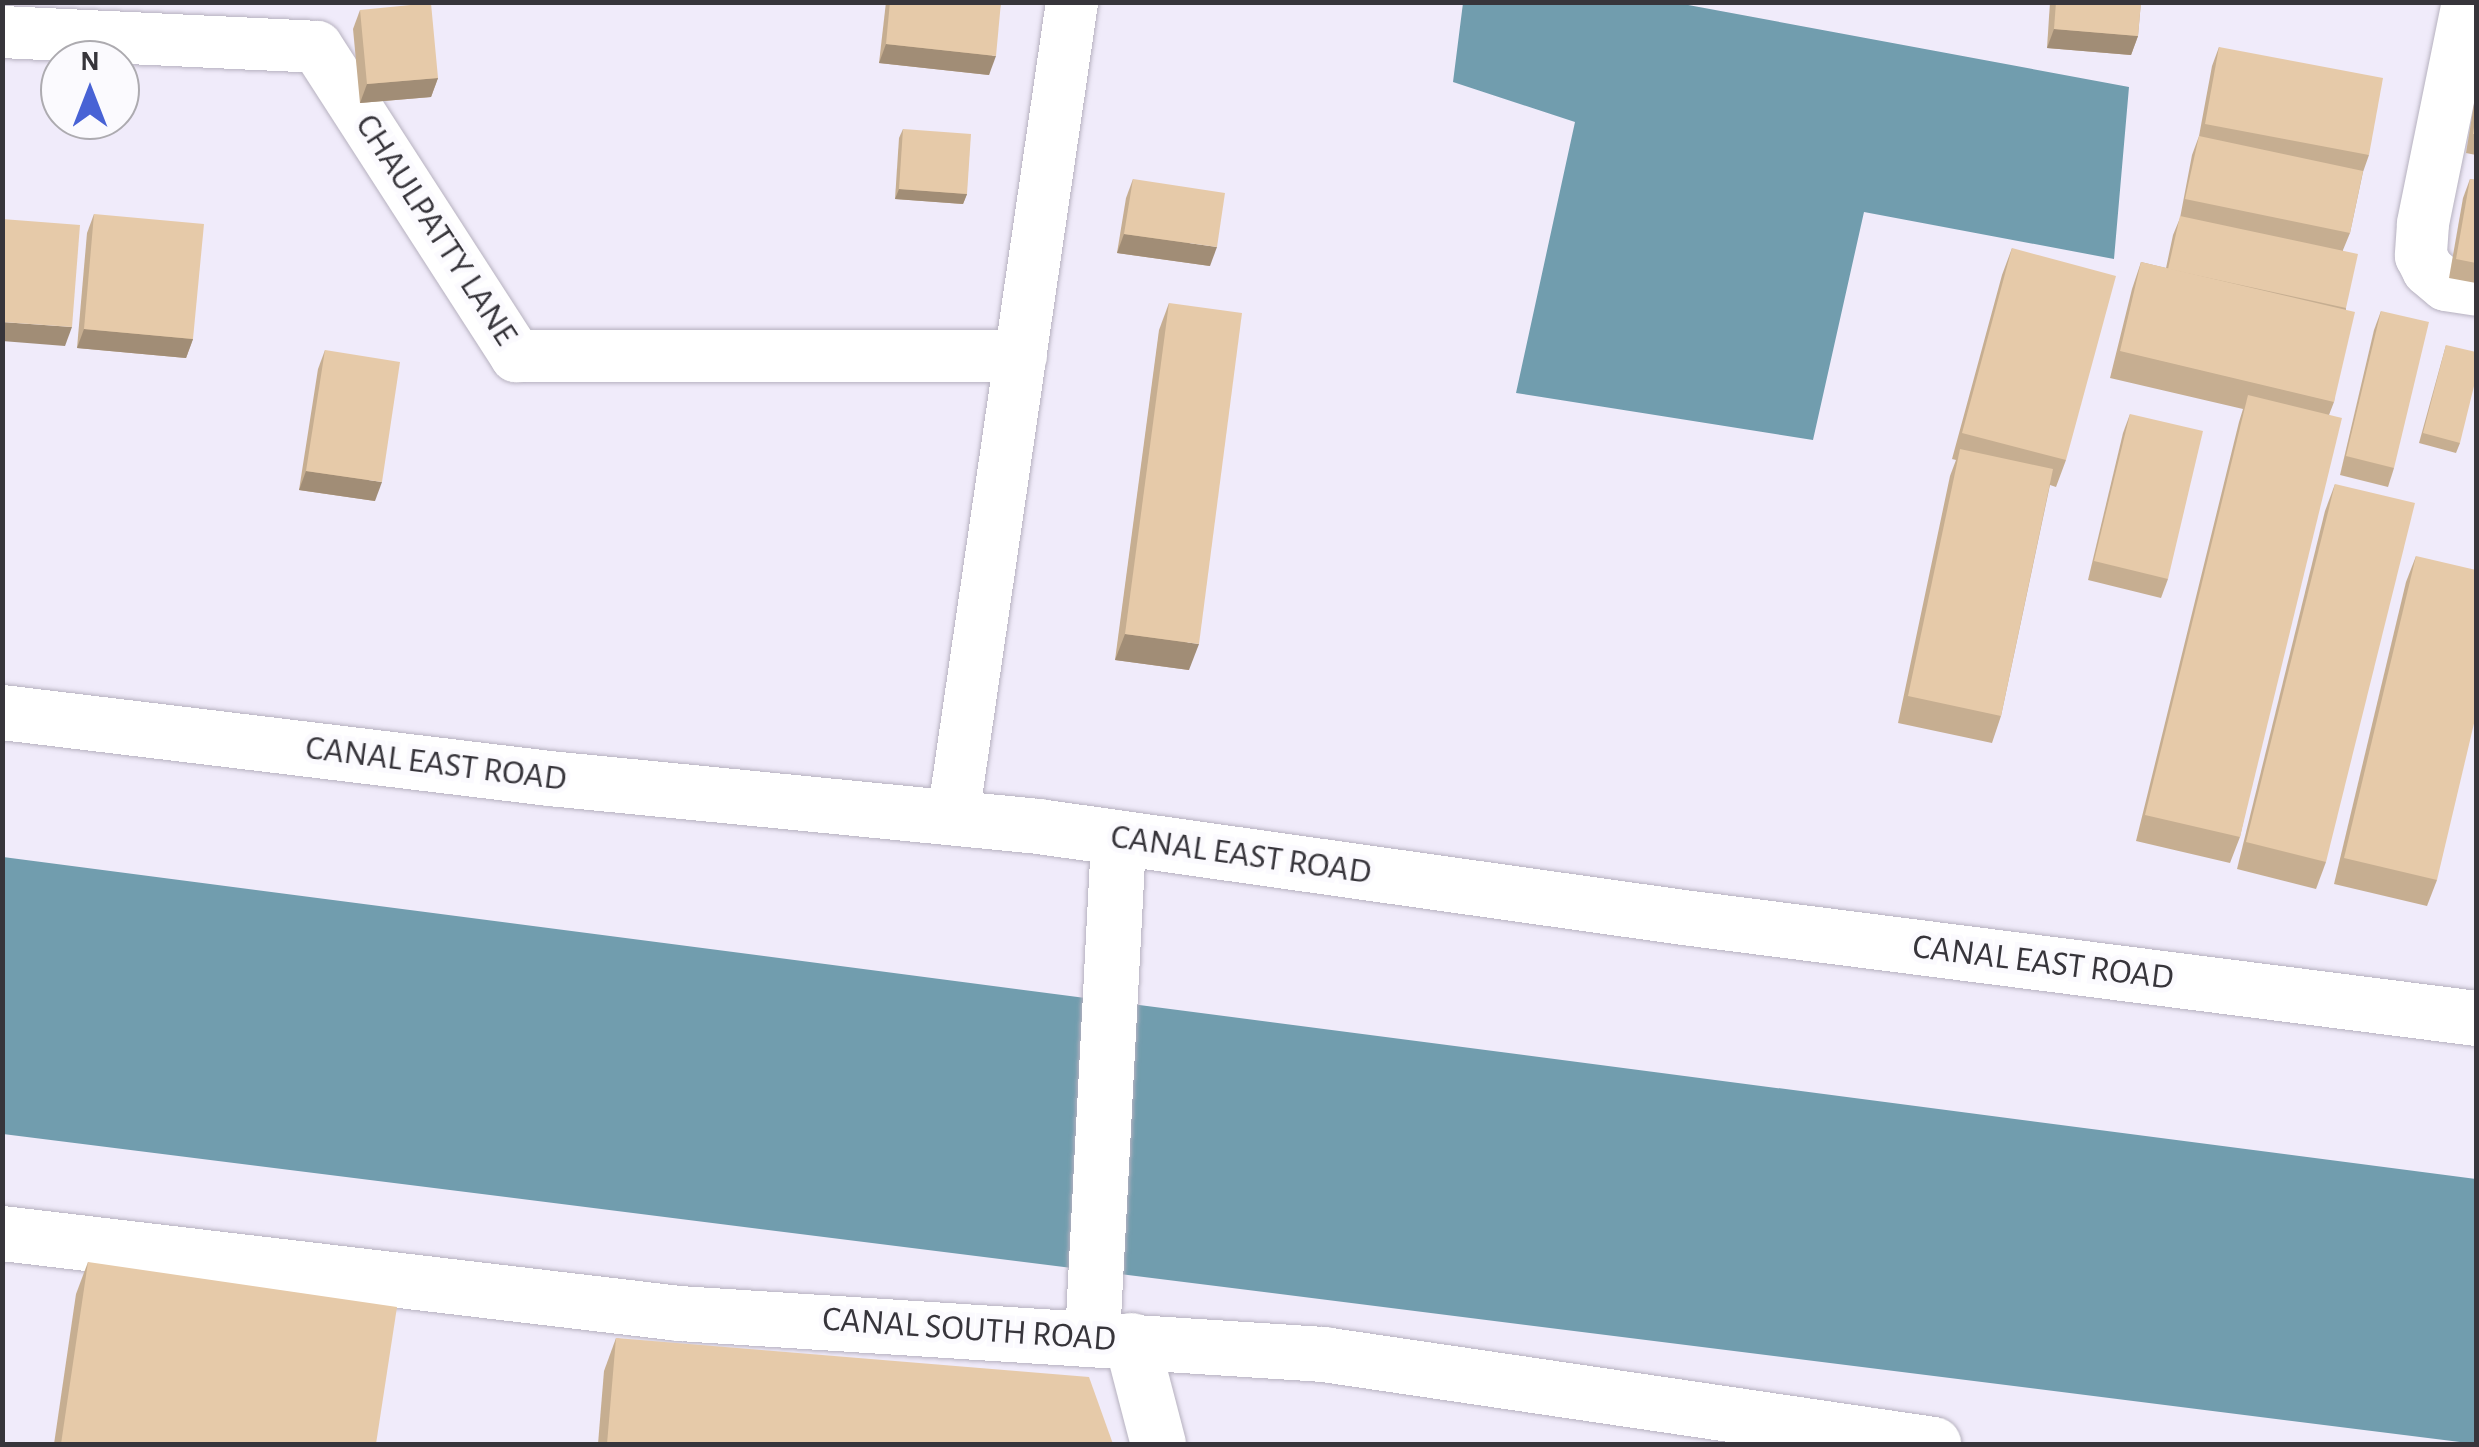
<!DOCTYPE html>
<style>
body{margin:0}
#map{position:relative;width:2479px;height:1447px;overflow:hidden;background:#f0ebfa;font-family:"Alegreya Sans",sans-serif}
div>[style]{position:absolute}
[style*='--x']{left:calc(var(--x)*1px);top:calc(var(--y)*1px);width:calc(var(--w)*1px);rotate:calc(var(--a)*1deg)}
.water>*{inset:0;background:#719dae}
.roads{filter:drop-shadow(0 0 2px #b6b1bf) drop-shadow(0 0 2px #b6b1bf)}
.minor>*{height:52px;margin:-26px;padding:0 26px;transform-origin:26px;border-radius:26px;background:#fff}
.tertiary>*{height:55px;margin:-27.5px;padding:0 27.5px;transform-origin:27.5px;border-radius:27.5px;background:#fff}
.secondary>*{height:55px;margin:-27.5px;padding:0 27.5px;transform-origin:27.5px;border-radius:27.5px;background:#fff}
.wall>*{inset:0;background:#c6ae91}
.shaded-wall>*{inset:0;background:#a18d76}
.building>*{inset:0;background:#e6caa9}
span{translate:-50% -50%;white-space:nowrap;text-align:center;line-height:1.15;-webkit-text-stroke:10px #fbfafe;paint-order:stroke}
.street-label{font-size:35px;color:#37353b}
.frame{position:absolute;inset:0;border:5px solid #37353b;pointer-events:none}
.north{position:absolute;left:40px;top:40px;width:100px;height:100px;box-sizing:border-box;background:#fbfafe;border:2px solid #adabb0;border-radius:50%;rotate:0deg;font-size:28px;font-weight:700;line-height:40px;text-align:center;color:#37353b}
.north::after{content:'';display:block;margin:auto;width:35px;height:45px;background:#4862d5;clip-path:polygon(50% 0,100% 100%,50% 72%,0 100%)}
</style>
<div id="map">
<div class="water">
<i style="clip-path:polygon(1672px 2px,2129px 87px,2114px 259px,1864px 212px,1813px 440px,1516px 393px,1575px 122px,1453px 82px,1463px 3px)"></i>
<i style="clip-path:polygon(3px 857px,2476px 1179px,2476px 1444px,3px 1134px)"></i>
</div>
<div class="roads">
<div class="minor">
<i style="--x:2468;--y:2;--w:227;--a:101.5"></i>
<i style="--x:2423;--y:224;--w:32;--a:94"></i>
<i style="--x:2421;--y:256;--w:16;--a:63"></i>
<i style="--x:2428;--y:270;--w:23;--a:40"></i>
<i style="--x:2446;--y:285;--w:30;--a:9"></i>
<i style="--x:2;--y:32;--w:315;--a:2.7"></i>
<i style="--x:317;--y:47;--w:368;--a:57.2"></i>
<i style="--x:516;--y:356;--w:505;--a:0"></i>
<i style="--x:953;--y:817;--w:824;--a:-81.69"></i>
</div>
<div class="tertiary">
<i style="--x:2;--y:1233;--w:682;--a:6.74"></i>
<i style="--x:679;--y:1313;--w:645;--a:3.64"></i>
<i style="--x:1323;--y:1354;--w:617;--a:8.39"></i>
<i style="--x:1092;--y:1337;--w:500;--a:-87"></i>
<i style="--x:1131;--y:1340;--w:107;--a:75.4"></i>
</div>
<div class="secondary">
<i style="--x:2;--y:712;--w:551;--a:6.88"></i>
<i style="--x:549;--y:778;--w:491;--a:5.6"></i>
<i style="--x:1038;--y:826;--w:651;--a:8.03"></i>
<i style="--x:1683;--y:917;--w:799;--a:7.26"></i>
</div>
</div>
<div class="wall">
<i style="clip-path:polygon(886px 2px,1001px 2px,989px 75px,879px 63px)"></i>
<i style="clip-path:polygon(2050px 2px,2141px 2px,2138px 36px,2131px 55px,2047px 48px)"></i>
<i style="clip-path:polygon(360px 10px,438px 78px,431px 97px,360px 103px,353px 29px)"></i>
<i style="clip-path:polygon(2219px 47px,2369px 155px,2363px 172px,2350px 233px,2343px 250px,2346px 310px,2334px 402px,2329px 415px,2240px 837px,2230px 863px,2136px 841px,2239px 422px,2243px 409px,2110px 378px,2132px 289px,2141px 262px,2166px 268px,2173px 235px,2180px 218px,2192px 155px,2199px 136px,2212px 66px)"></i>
<i style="clip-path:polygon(2476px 92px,2476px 155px,2466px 153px)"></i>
<i style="clip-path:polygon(903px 129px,967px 194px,963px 204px,895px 199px,899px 138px)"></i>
<i style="clip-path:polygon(1133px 179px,1210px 266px,1117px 253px,1126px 198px)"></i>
<i style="clip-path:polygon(2470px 179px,2476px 180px,2476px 283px,2449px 278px,2463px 198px)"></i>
<i style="clip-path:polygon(94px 214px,193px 339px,186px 358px,77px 348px,87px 233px)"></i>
<i style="clip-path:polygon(2012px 248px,2066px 460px,2056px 487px,2050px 485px,2001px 716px,1992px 743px,1898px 723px,1950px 476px,1956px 460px,1952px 459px,2002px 275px)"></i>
<i style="clip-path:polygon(1169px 303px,1189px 670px,1115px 660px,1159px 330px)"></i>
<i style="clip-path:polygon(2381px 311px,2394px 468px,2388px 487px,2340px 475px,2374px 330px)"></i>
<i style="clip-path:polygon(2446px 345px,2460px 443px,2456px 453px,2419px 443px)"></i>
<i style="clip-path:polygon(325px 350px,375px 501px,299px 490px,318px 369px)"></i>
<i style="clip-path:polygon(2130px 414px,2168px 579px,2161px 598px,2088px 580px,2123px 433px)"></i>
<i style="clip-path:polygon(2335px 484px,2326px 862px,2316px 889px,2237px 869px,2325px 511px)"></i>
<i style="clip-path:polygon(2416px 556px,2437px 880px,2427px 906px,2334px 884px,2406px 582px)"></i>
<i style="clip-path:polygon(88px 1262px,376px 1444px,54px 1444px,76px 1294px)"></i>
<i style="clip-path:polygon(616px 1338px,1113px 1444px,598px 1444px,604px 1371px)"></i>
</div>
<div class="shaded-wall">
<i style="clip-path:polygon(2054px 29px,2138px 36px,2131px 55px,2047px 48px)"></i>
<i style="clip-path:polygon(886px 44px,996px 56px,989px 75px,879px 63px)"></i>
<i style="clip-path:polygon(438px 78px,431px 97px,360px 103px,367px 84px)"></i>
<i style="clip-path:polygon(899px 189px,967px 194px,963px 204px,895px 199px)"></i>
<i style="clip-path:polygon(1124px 234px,1217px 247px,1210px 266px,1117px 253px)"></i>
<i style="clip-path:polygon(2px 322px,72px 327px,65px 346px,2px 341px)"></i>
<i style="clip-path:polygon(84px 329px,193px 339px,186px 358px,77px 348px)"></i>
<i style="clip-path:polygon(306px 471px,382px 482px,375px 501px,299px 490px)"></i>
<i style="clip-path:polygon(1125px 634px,1199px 644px,1189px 670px,1115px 660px)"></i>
</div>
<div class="building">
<i style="clip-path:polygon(890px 2px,1001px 2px,996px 56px,886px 44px)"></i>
<i style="clip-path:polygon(2056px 2px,2141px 2px,2138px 36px,2054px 29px)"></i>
<i style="clip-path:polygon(431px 3px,438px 78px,367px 84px,360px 10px)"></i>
<i style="clip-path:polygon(2219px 47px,2383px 78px,2369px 155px,2205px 124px)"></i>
<i style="clip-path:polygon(2476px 113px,2476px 134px,2473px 134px)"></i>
<i style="clip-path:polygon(903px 129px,971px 134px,967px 194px,899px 189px)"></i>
<i style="clip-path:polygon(2199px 136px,2363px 171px,2350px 233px,2185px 199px)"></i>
<i style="clip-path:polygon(1133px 179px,1225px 193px,1217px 247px,1124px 234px)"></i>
<i style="clip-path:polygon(2470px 179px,2476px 180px,2476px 263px,2456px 259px)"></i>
<i style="clip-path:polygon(94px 214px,204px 224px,193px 339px,84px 329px)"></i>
<i style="clip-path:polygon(2180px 216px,2358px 254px,2346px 308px,2168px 269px)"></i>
<i style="clip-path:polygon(2px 219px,80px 225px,72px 327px,2px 322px)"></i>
<i style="clip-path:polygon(2012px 248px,2116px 276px,2066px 460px,1962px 433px)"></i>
<i style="clip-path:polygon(2141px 262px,2355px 312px,2334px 402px,2120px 351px)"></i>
<i style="clip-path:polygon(1169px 303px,1242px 313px,1199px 644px,1125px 634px)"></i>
<i style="clip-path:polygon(2381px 311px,2429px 322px,2394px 468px,2346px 456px)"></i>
<i style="clip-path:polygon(2446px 345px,2476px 352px,2476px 378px,2460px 443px,2423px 433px)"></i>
<i style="clip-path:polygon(325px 350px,400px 362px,382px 482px,306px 471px)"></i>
<i style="clip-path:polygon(2248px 395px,2342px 418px,2240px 837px,2145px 815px)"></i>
<i style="clip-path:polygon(2130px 414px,2203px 431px,2168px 579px,2094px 561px)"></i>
<i style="clip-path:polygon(1960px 449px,2053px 469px,2001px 716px,1908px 696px)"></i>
<i style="clip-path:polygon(2335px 484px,2415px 503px,2326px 862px,2246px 842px)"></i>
<i style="clip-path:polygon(2416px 556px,2476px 570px,2476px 715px,2437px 880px,2344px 858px)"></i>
<i style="clip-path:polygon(88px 1262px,397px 1307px,376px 1444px,61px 1444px)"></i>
<i style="clip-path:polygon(616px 1338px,1089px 1377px,1113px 1444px,607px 1444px)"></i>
</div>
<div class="street-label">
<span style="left:436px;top:230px;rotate:57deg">CHAULPATTY LANE</span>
<span style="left:436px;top:764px;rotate:7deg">CANAL EAST ROAD</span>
<span style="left:1241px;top:855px;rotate:8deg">CANAL EAST ROAD</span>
<span style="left:2043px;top:963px;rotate:7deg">CANAL EAST ROAD</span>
<span style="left:969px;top:1330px;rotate:4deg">CANAL SOUTH ROAD</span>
</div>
<div class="frame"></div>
<div class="north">N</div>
</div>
